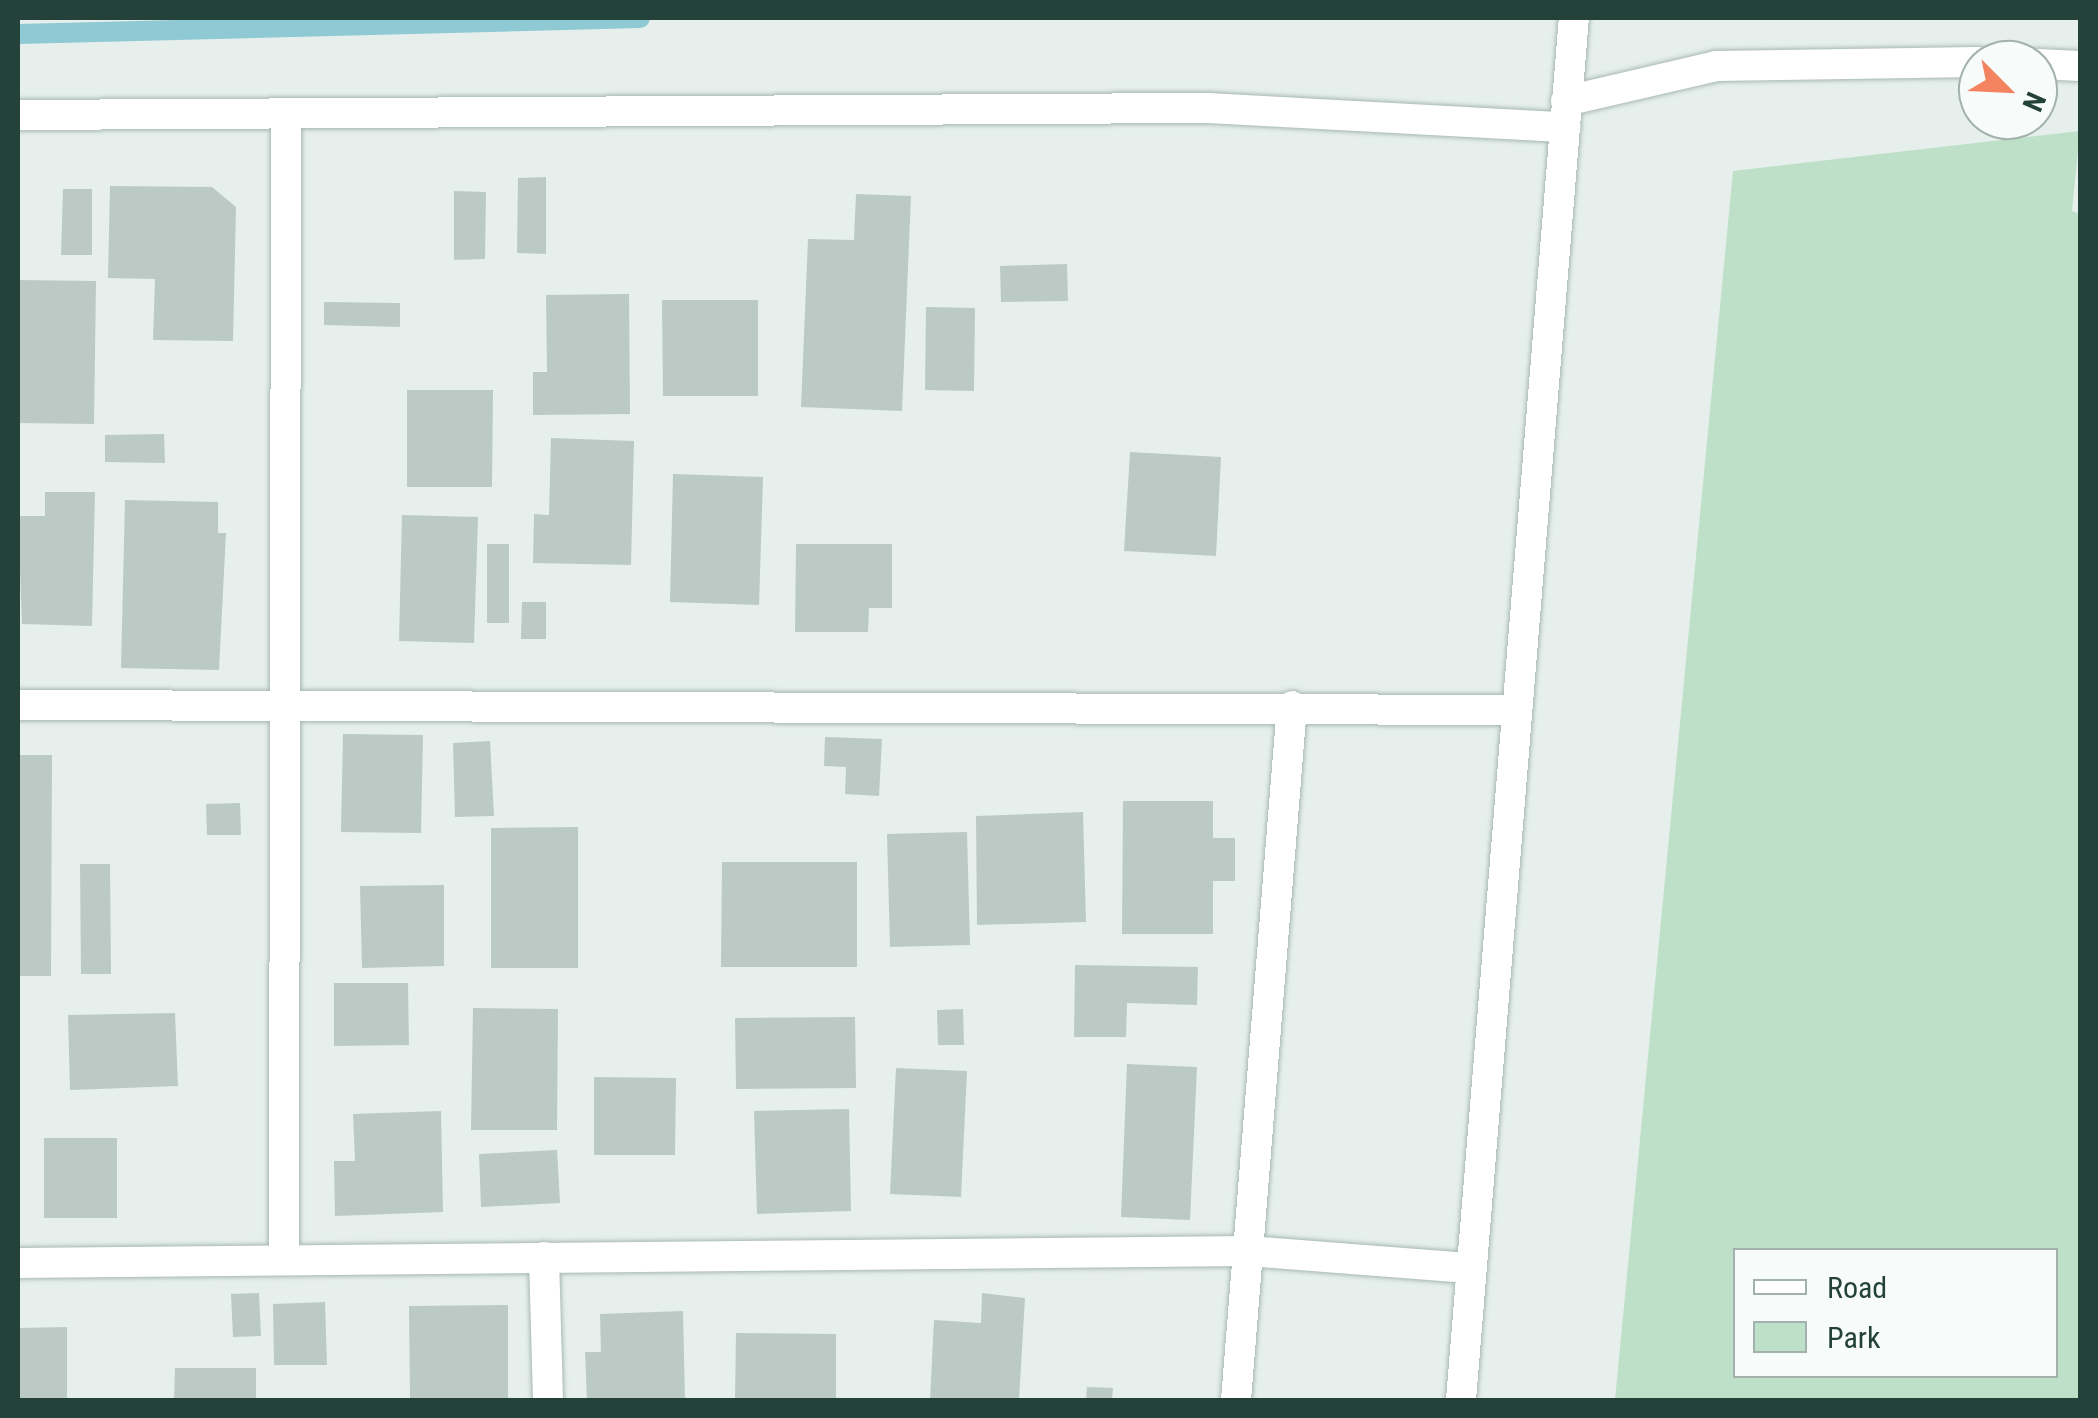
<!DOCTYPE html>
<style>
body{margin:0}
#map{position:relative;width:2098px;height:1418px;overflow:hidden;background:#e6efeb;font-family:"Roboto Condensed",sans-serif}
div>[style]{position:absolute}
[style*='--x']{left:calc(var(--x)*1px);top:calc(var(--y)*1px);width:calc(var(--w)*1px);rotate:calc(var(--a)*1deg)}
.green>*{inset:0;background:#bfe0c8}
.stream>*{height:20px;margin:-10px;padding:0 10px;transform-origin:10px;border-radius:10px;background:#8ec9d4}
.building>*{inset:0;background:#bbcac4}
.roads{filter:drop-shadow(0 0 2px #a8b8b2) drop-shadow(0 0 2px #a8b8b2)}
.lane>*{height:30px;margin:-15px;padding:0 15px;transform-origin:15px;border-radius:15px;background:#fff}
.street>*{height:30px;margin:-15px;padding:0 15px;transform-origin:15px;border-radius:15px;background:#fff}
.secondary>*{height:30px;margin:-15px;padding:0 15px;transform-origin:15px;border-radius:15px;background:#fff}
span{translate:-50% -50%;white-space:nowrap;text-align:center;line-height:1.15;-webkit-text-stroke:8px #f7fbf9;paint-order:stroke}
.frame{position:absolute;inset:0;border:20px solid #24423a;pointer-events:none}
.legend{position:absolute;left:1733px;top:1248px;width:325px;height:130px;box-sizing:border-box;background:#f7fbf9;border:2px solid #a3b1ad;margin:0;padding:12px 18px;list-style:none;font-size:30px;color:#24423a}
.legend li{display:flex;align-items:center;gap:20px;height:50px}
.legend b{width:50px;border:2px solid #a3b1ad}
.north{position:absolute;left:1958px;top:40px;width:100px;height:100px;box-sizing:border-box;background:#f7fbf9;border:2px solid #a3b1ad;border-radius:50%;rotate:114deg;font-size:28px;font-weight:700;line-height:40px;text-align:center;color:#24423a}
.north::after{content:'';display:block;margin:auto;width:35px;height:45px;background:#f4845f;clip-path:polygon(50% 0,100% 100%,50% 72%,0 100%)}
</style>
<div id="map">
<div class="green">
<i style="clip-path:polygon(evenodd,2080px 131px,2072px 211px,2080px 214px,2080px 1400px,1615px 1400px,1733px 171px,2080px 131px,1736px 1250px,2056px 1250px,2056px 1376px,1736px 1376px,1736px 1250px)"></i>
</div>
<div class="stream">
<i style="--x:18;--y:34;--w:622;--a:-1.47"></i>
</div>
<div class="building">
<i style="clip-path:polygon(546px 177px,546px 254px,517px 253px,518px 178px)"></i>
<i style="clip-path:polygon(110px 186px,212px 187px,236px 207px,233px 341px,153px 340px,155px 279px,108px 278px)"></i>
<i style="clip-path:polygon(63px 189px,92px 189px,92px 255px,61px 255px)"></i>
<i style="clip-path:polygon(454px 191px,486px 192px,485px 259px,454px 260px)"></i>
<i style="clip-path:polygon(856px 194px,911px 196px,902px 411px,801px 407px,808px 239px,854px 240px)"></i>
<i style="clip-path:polygon(1067px 264px,1068px 301px,1001px 302px,1000px 266px)"></i>
<i style="clip-path:polygon(18px 280px,96px 281px,94px 424px,18px 423px)"></i>
<i style="clip-path:polygon(629px 294px,630px 414px,533px 415px,533px 372px,547px 372px,546px 295px)"></i>
<i style="clip-path:polygon(662px 300px,758px 300px,758px 396px,663px 396px)"></i>
<i style="clip-path:polygon(324px 302px,400px 303px,400px 327px,324px 325px)"></i>
<i style="clip-path:polygon(926px 307px,975px 308px,974px 391px,925px 390px)"></i>
<i style="clip-path:polygon(407px 390px,493px 390px,492px 487px,407px 487px)"></i>
<i style="clip-path:polygon(164px 434px,165px 463px,105px 462px,105px 435px)"></i>
<i style="clip-path:polygon(551px 438px,634px 441px,631px 565px,533px 563px,534px 514px,549px 515px)"></i>
<i style="clip-path:polygon(1130px 452px,1221px 457px,1216px 556px,1124px 551px)"></i>
<i style="clip-path:polygon(673px 474px,763px 477px,759px 605px,670px 602px)"></i>
<i style="clip-path:polygon(45px 492px,95px 492px,92px 626px,22px 624px,18px 516px,45px 516px)"></i>
<i style="clip-path:polygon(125px 500px,218px 502px,218px 533px,226px 533px,219px 670px,121px 668px)"></i>
<i style="clip-path:polygon(402px 515px,478px 517px,474px 643px,399px 641px)"></i>
<i style="clip-path:polygon(487px 544px,509px 544px,509px 623px,487px 623px)"></i>
<i style="clip-path:polygon(796px 544px,892px 544px,892px 608px,869px 608px,868px 632px,795px 632px)"></i>
<i style="clip-path:polygon(522px 602px,546px 602px,546px 639px,521px 639px)"></i>
<i style="clip-path:polygon(343px 734px,423px 735px,421px 833px,341px 832px)"></i>
<i style="clip-path:polygon(825px 737px,882px 739px,879px 796px,845px 794px,846px 767px,824px 766px)"></i>
<i style="clip-path:polygon(490px 741px,494px 816px,455px 817px,453px 743px)"></i>
<i style="clip-path:polygon(18px 755px,52px 755px,51px 976px,18px 976px)"></i>
<i style="clip-path:polygon(1123px 801px,1213px 801px,1213px 838px,1235px 838px,1235px 881px,1213px 881px,1213px 934px,1122px 934px)"></i>
<i style="clip-path:polygon(240px 803px,241px 835px,207px 835px,206px 804px)"></i>
<i style="clip-path:polygon(1083px 812px,1086px 922px,977px 925px,976px 816px)"></i>
<i style="clip-path:polygon(578px 827px,578px 968px,491px 968px,491px 828px)"></i>
<i style="clip-path:polygon(967px 832px,970px 945px,890px 947px,887px 834px)"></i>
<i style="clip-path:polygon(722px 862px,857px 862px,857px 967px,721px 967px)"></i>
<i style="clip-path:polygon(80px 864px,110px 864px,111px 974px,81px 974px)"></i>
<i style="clip-path:polygon(444px 885px,444px 966px,362px 968px,360px 886px)"></i>
<i style="clip-path:polygon(1075px 965px,1198px 967px,1197px 1005px,1127px 1003px,1126px 1037px,1074px 1037px)"></i>
<i style="clip-path:polygon(334px 983px,408px 983px,409px 1045px,334px 1046px)"></i>
<i style="clip-path:polygon(473px 1008px,558px 1009px,557px 1130px,471px 1130px)"></i>
<i style="clip-path:polygon(963px 1009px,964px 1045px,938px 1045px,937px 1010px)"></i>
<i style="clip-path:polygon(175px 1013px,178px 1086px,70px 1090px,68px 1015px)"></i>
<i style="clip-path:polygon(855px 1017px,856px 1088px,736px 1089px,735px 1018px)"></i>
<i style="clip-path:polygon(1127px 1064px,1197px 1067px,1190px 1220px,1121px 1217px)"></i>
<i style="clip-path:polygon(896px 1068px,967px 1071px,961px 1197px,890px 1194px)"></i>
<i style="clip-path:polygon(594px 1077px,676px 1078px,675px 1155px,594px 1155px)"></i>
<i style="clip-path:polygon(849px 1109px,851px 1211px,757px 1214px,754px 1111px)"></i>
<i style="clip-path:polygon(441px 1111px,443px 1212px,335px 1216px,334px 1161px,355px 1161px,353px 1114px)"></i>
<i style="clip-path:polygon(44px 1138px,117px 1138px,117px 1218px,44px 1218px)"></i>
<i style="clip-path:polygon(557px 1150px,560px 1203px,481px 1207px,479px 1154px)"></i>
<i style="clip-path:polygon(259px 1293px,261px 1336px,233px 1337px,231px 1294px)"></i>
<i style="clip-path:polygon(982px 1293px,1025px 1298px,1019px 1400px,930px 1400px,934px 1320px,981px 1323px)"></i>
<i style="clip-path:polygon(325px 1302px,327px 1365px,274px 1365px,273px 1304px)"></i>
<i style="clip-path:polygon(508px 1305px,508px 1400px,410px 1400px,409px 1306px)"></i>
<i style="clip-path:polygon(683px 1311px,685px 1400px,587px 1400px,585px 1352px,601px 1352px,600px 1314px)"></i>
<i style="clip-path:polygon(67px 1327px,67px 1400px,18px 1400px,18px 1328px)"></i>
<i style="clip-path:polygon(736px 1333px,836px 1334px,836px 1400px,735px 1400px)"></i>
<i style="clip-path:polygon(175px 1368px,256px 1368px,256px 1400px,174px 1400px)"></i>
<i style="clip-path:polygon(1087px 1387px,1113px 1388px,1112px 1400px,1086px 1400px)"></i>
</div>
<div class="roads">
<div class="lane">
<i style="--x:2038;--y:64;--w:42;--a:2.7"></i>
<i style="--x:1566;--y:101;--w:154;--a:-13.1"></i>
<i style="--x:1716;--y:66;--w:262;--a:-0.9"></i>
<i style="--x:544;--y:1257;--w:143;--a:88.4"></i>
</div>
<div class="street">
<i style="--x:18;--y:115;--w:1191;--a:-0.34"></i>
<i style="--x:1209;--y:108;--w:357;--a:3.1"></i>
<i style="--x:18;--y:705;--w:1496;--a:0.19"></i>
<i style="--x:284;--y:1260;--w:1147;--a:-89.9"></i>
<i style="--x:18;--y:1263;--w:1230;--a:-0.56"></i>
<i style="--x:1248;--y:1251;--w:224;--a:4.4"></i>
<i style="--x:1236;--y:1400;--w:696;--a:-85.39"></i>
</div>
<div class="secondary">
<i style="--x:1461;--y:1400;--w:1387;--a:-85.33"></i>
</div>
</div>
<div class="frame"></div>
<ul class="legend">
<li><b style="height:12px;background:#fff"></b>Road</li>
<li><b style="height:28px;background:#bfe0c8"></b>Park</li>
</ul>
<div class="north">N</div>
</div>
